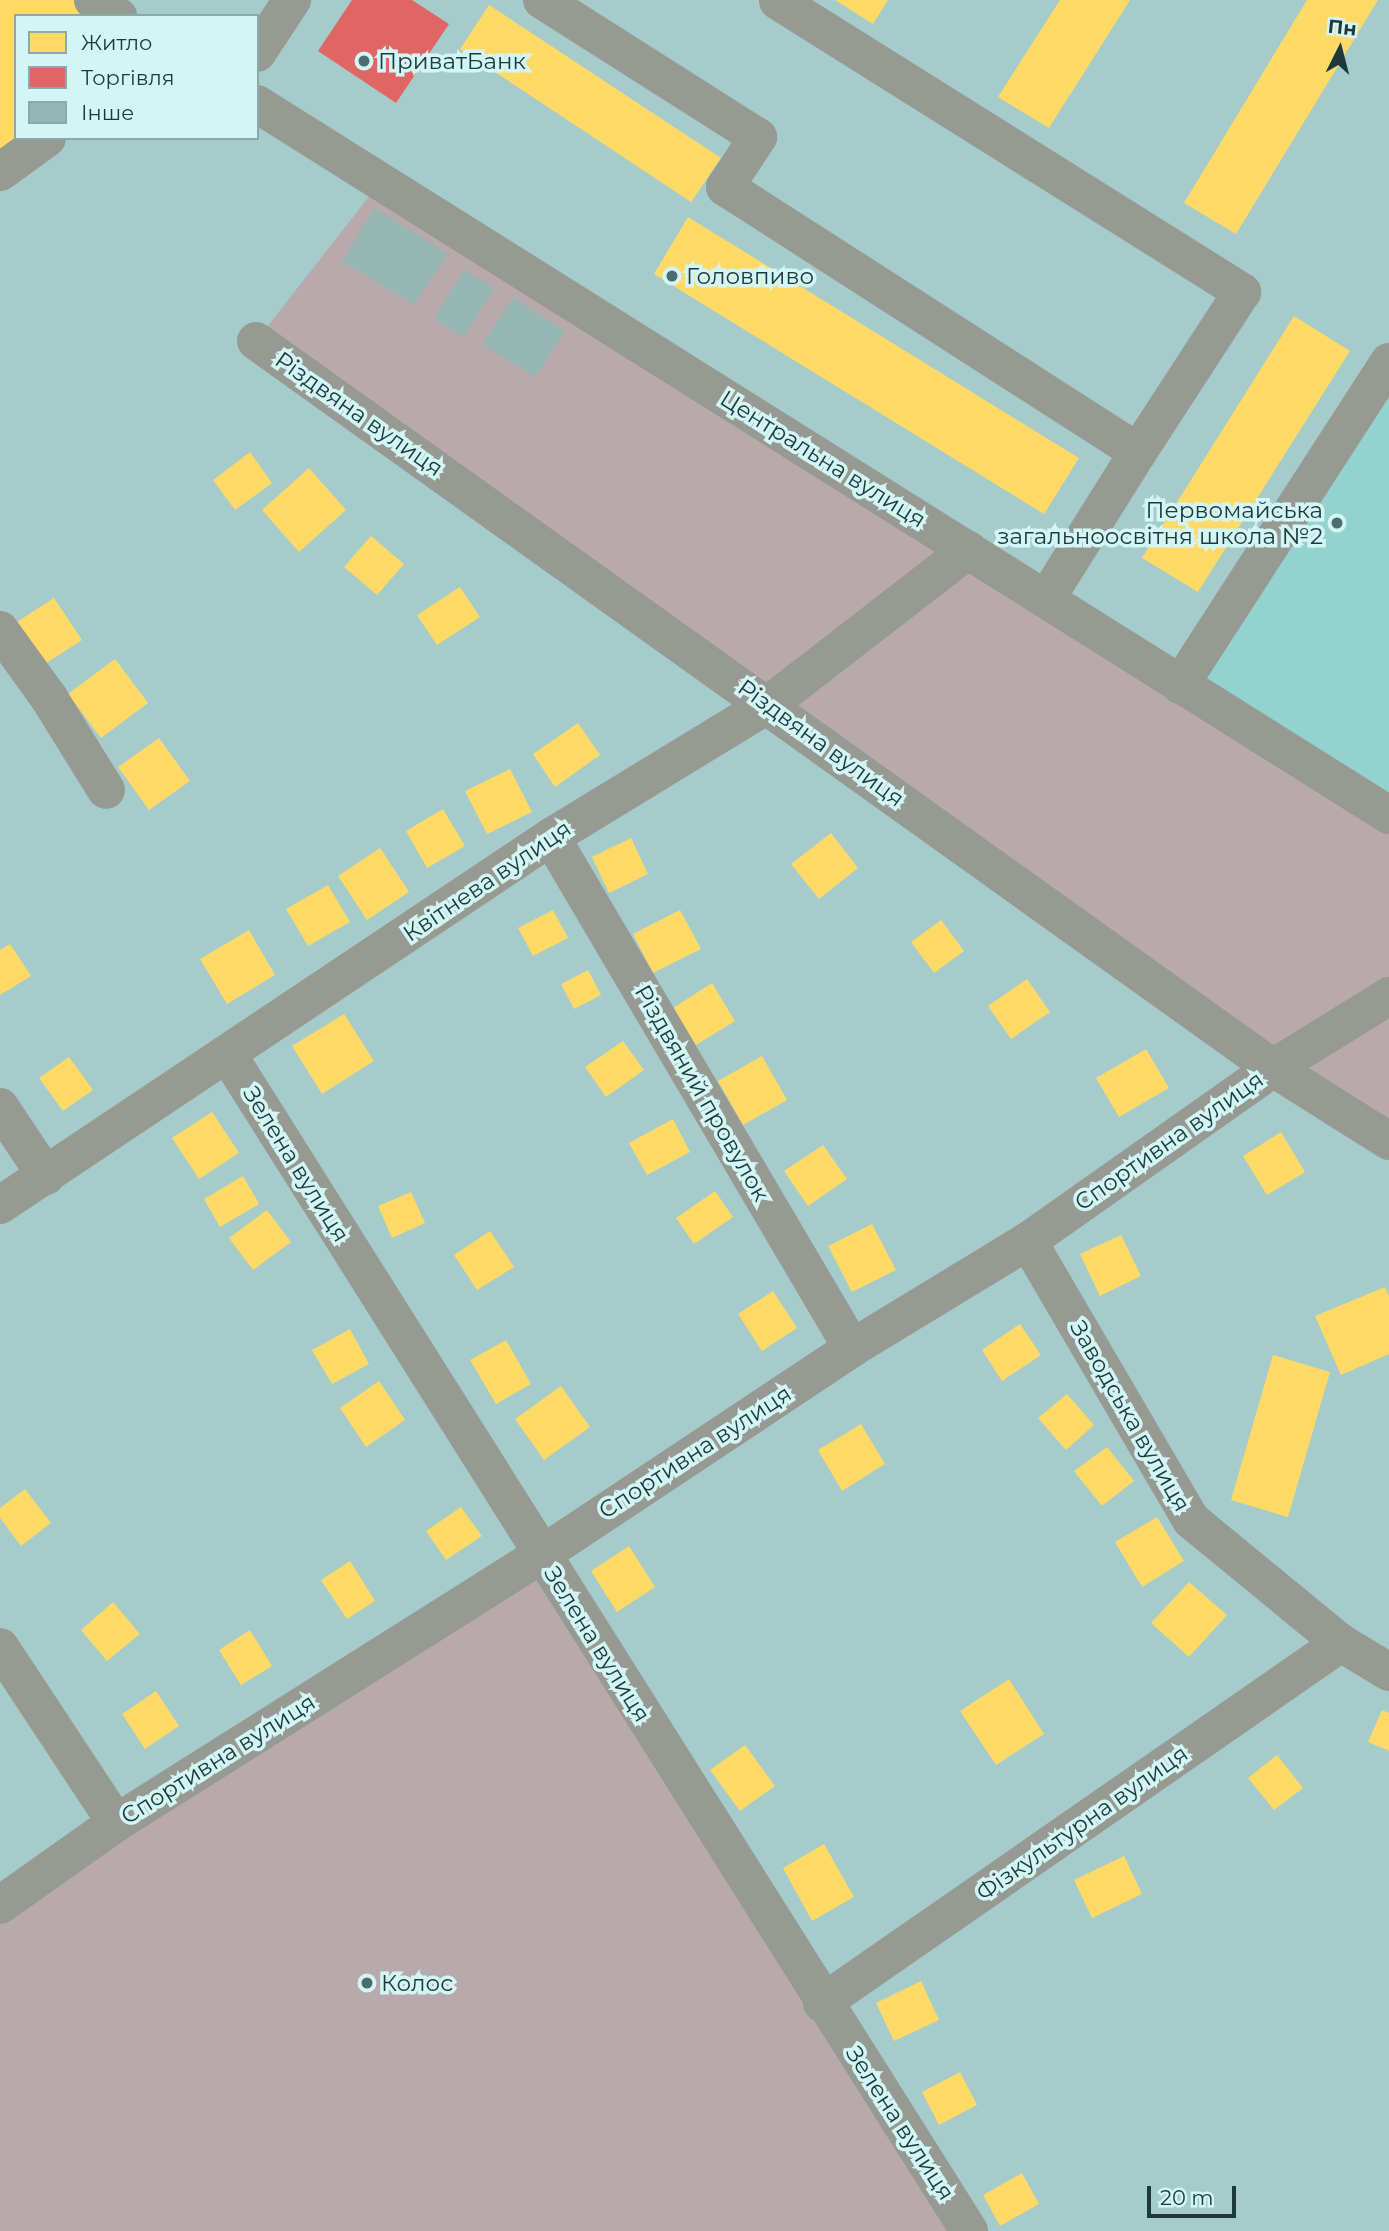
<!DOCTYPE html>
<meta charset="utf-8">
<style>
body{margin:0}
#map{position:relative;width:1389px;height:2231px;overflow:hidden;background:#a5cccb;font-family:Montserrat,sans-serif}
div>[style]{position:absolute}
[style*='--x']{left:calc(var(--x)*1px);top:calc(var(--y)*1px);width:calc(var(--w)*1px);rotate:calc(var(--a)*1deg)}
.built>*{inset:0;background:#94d2d0}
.green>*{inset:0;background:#b8aaac}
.homes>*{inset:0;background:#ffd966}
.shops>*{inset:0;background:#e06666}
.building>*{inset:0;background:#95b6b2}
.minor>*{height:38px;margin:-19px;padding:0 19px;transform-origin:19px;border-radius:19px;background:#979993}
.dots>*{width:19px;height:19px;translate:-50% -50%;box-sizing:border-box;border:4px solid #d3f5f4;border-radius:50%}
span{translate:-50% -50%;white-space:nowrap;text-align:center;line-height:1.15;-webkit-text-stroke:7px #d3f5f4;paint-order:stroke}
.poi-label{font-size:23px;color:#1d3939}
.left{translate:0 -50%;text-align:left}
.right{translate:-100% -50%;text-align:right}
.street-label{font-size:23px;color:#1d3939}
.legend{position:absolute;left:14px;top:14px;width:245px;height:126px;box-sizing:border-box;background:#d3f5f4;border:2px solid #8aaaa9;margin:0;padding:9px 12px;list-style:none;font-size:21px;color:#1d3939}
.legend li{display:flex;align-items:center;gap:14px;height:35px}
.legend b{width:35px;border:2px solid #8aaaa9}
.north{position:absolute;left:1305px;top:14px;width:70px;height:70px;-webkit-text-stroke:5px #d3f5f4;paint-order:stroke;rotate:6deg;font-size:19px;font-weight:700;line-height:28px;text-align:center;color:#1d3939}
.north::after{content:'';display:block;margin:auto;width:24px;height:32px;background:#1d3939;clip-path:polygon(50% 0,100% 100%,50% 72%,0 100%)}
.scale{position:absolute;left:1147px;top:2186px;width:89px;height:32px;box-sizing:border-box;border:4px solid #1d3939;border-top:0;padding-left:9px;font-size:21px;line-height:24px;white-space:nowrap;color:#1d3939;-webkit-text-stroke:5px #d3f5f4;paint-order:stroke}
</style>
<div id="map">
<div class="built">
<i style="clip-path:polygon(1389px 362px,1389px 815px,1180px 685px)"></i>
</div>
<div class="green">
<i style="clip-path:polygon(381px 181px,1389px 815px,1389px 1141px,256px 341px)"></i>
<i style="clip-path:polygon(541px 1555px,969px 2231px,0 2231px,0 1905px)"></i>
</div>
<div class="homes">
<i style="clip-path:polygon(0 0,89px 0,114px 16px,16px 16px,16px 138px,0 167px)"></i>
<i style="clip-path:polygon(835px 0,888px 0,873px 24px)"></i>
<i style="clip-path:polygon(1060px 0,1130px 0,1049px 128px,998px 97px)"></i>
<i style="clip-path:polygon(1307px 0,1378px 0,1236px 234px,1184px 203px)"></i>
<i style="clip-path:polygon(489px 5px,721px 158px,691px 202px,460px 49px)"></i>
<i style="clip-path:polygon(688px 217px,1079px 458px,1044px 514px,654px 274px)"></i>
<i style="clip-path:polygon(1294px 316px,1350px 351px,1198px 592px,1142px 558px)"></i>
<i style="clip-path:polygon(250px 452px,272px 483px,235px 510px,213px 480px)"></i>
<i style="clip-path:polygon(309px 468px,346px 510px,299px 552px,262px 510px)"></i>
<i style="clip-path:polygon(371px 536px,404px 564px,377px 595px,344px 567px)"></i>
<i style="clip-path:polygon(460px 587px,480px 617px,437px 645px,417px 615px)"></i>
<i style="clip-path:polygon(54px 598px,82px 640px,34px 671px,6px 629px)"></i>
<i style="clip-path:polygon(115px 659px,148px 703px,101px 738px,68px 694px)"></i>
<i style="clip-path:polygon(578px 723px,600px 755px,555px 787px,533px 754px)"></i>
<i style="clip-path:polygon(159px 738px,190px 781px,149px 810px,118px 767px)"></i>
<i style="clip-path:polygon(510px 769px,532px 812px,487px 834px,465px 791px)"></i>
<i style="clip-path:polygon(443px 809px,465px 846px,427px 868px,406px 831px)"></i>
<i style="clip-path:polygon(831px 833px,858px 868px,819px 899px,791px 864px)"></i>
<i style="clip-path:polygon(631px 838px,648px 874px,609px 893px,592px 857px)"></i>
<i style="clip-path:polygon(380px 848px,409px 892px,367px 920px,338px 876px)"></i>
<i style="clip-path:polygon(328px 885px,350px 922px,308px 946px,286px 909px)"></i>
<i style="clip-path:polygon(553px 910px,568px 938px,533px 956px,518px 928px)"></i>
<i style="clip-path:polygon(680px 910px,701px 949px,653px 973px,633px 934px)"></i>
<i style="clip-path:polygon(941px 920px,964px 951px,934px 973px,911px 942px)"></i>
<i style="clip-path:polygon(249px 930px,275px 975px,227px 1004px,200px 959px)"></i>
<i style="clip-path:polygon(10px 944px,31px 976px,0 995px,0 950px)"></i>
<i style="clip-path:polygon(588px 970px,601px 995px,574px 1009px,561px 984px)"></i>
<i style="clip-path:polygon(1027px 979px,1050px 1012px,1011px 1039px,988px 1006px)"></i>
<i style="clip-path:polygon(712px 983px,735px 1021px,696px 1045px,673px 1008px)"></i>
<i style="clip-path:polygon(344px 1014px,374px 1061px,322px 1094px,292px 1046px)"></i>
<i style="clip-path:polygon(623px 1041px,644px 1070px,606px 1097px,585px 1067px)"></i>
<i style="clip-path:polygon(1146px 1049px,1169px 1088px,1119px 1117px,1096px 1078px)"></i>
<i style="clip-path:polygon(762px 1056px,787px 1100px,743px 1125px,718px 1081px)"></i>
<i style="clip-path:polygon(69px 1057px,93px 1090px,63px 1111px,39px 1078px)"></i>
<i style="clip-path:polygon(212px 1112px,239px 1153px,199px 1179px,172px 1138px)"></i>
<i style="clip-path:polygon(673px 1119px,690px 1152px,647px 1175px,629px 1143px)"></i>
<i style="clip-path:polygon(1281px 1132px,1305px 1172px,1267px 1195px,1243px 1156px)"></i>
<i style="clip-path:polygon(823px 1145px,847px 1179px,808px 1206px,784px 1171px)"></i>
<i style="clip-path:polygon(243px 1176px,259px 1204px,220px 1227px,204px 1199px)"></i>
<i style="clip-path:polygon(715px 1191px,733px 1217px,694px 1244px,676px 1218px)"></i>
<i style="clip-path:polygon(411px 1192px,425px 1223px,392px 1238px,378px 1206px)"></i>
<i style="clip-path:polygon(267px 1210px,291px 1242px,253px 1270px,229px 1238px)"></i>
<i style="clip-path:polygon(872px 1224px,896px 1270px,852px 1292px,828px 1246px)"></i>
<i style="clip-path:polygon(490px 1231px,514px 1267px,477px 1290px,454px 1255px)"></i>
<i style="clip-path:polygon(1121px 1235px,1141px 1276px,1100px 1296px,1080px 1254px)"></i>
<i style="clip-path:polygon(1385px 1287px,1389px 1296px,1389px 1354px,1341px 1375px,1315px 1316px)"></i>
<i style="clip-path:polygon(773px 1291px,797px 1328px,762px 1351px,738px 1314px)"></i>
<i style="clip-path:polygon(1020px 1324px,1041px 1355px,1002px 1381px,982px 1350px)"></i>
<i style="clip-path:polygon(350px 1329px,369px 1364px,332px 1384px,312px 1350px)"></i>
<i style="clip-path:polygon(506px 1340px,531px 1384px,496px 1404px,470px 1360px)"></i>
<i style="clip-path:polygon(1273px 1355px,1330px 1372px,1288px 1517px,1231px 1500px)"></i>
<i style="clip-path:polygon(379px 1381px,405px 1420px,366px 1447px,340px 1408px)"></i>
<i style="clip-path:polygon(561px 1386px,590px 1427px,544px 1460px,515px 1419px)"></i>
<i style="clip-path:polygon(1067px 1394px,1094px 1425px,1066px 1450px,1038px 1418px)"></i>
<i style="clip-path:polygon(861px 1424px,885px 1464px,842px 1491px,818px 1450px)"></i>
<i style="clip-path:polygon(1107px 1447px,1134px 1481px,1102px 1506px,1074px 1471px)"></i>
<i style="clip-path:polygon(25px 1489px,51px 1523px,21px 1546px,0 1518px,0 1508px)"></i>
<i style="clip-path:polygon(461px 1507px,482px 1536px,446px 1560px,426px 1531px)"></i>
<i style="clip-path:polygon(1157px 1517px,1184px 1561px,1142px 1587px,1115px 1542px)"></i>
<i style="clip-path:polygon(629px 1546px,655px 1587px,617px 1612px,591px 1571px)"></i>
<i style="clip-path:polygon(350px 1561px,375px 1601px,347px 1619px,321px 1580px)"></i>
<i style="clip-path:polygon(1189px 1582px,1227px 1615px,1189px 1657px,1151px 1623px)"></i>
<i style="clip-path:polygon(113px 1602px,140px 1634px,107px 1661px,81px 1630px)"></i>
<i style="clip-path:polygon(250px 1630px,272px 1666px,241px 1685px,219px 1650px)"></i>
<i style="clip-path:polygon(1009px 1679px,1044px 1734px,996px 1765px,960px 1711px)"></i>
<i style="clip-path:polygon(156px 1691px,179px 1726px,145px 1749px,122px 1714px)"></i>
<i style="clip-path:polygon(1382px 1710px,1389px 1713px,1389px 1751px,1368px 1742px)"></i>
<i style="clip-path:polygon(745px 1745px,775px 1786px,740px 1811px,710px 1770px)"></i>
<i style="clip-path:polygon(1277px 1755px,1303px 1788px,1274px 1810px,1248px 1778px)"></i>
<i style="clip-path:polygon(824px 1844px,854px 1897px,812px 1921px,783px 1868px)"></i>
<i style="clip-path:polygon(1124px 1856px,1142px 1894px,1092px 1918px,1074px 1880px)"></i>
<i style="clip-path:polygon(921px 1981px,939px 2020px,894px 2041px,876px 2003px)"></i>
<i style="clip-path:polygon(960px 2072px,977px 2105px,939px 2125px,922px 2092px)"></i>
<i style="clip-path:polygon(1022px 2173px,1039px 2204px,1000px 2226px,983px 2195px)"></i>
</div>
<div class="shops">
<i style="clip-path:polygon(352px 0,412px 0,449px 24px,396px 103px,318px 51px)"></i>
</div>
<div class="building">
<i style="clip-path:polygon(374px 208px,448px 254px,414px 304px,342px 261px)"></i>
<i style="clip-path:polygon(464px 270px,494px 288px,464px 337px,434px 319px)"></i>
<i style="clip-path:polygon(513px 297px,565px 331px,535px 377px,483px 344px)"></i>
</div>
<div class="minor">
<i style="--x:93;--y:0;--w:30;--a:33"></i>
<i style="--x:542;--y:0;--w:256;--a:32.4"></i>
<i style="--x:758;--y:137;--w:60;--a:123.4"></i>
<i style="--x:725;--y:187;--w:491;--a:32.7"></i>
<i style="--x:1138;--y:452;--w:173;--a:122"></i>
<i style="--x:778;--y:1;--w:548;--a:32.09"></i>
<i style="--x:1242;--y:292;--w:191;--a:123"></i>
<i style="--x:257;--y:53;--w:64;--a:-56.6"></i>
<i style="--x:257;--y:104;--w:1337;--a:32.13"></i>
<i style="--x:0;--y:172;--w:58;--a:-35.9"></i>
<i style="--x:256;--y:341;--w:1250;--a:35.56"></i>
<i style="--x:1273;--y:1068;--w:137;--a:32.2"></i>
<i style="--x:0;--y:630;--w:84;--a:54.2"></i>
<i style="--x:49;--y:698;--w:108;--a:58.2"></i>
<i style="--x:1180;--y:685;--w:385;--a:-57.1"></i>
<i style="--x:551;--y:837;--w:593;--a:59.5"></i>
<i style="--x:228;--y:1055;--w:1390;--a:57.78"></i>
<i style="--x:0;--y:1107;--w:83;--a:56.3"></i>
<i style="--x:0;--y:1205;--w:663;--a:-33.74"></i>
<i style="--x:551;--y:837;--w:255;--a:-31.4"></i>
<i style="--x:769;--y:704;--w:252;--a:-37.7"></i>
<i style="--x:1028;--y:1241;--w:323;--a:59.7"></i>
<i style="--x:1191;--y:1520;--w:194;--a:39.4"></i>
<i style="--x:1341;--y:1643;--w:56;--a:31.1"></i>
<i style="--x:0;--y:1647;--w:211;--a:56.6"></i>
<i style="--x:0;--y:1905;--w:142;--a:-35.3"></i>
<i style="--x:116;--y:1823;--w:502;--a:-32.24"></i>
<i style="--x:541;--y:1555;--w:374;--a:-33.6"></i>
<i style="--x:852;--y:1348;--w:206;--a:-31.3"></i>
<i style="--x:1028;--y:1241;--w:300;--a:-35.2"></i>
<i style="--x:1273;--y:1068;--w:137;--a:-31.8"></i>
<i style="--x:822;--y:2003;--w:632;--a:-34.75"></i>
</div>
<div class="dots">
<i style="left:364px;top:61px;background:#4d6c6c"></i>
<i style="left:672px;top:276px;background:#4d6c6c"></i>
<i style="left:1337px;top:523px;background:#4d6c6c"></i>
<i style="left:367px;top:1983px;background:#4d6c6c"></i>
</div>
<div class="poi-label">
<span class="left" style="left:378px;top:61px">ПриватБанк</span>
<span class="left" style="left:686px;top:276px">Головпиво</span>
<span class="right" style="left:1323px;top:523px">Первомайська<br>загальноосвітня школа №2</span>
<span class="left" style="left:381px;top:1983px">Колос</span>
</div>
<div class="street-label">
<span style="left:359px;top:414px;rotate:35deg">Різдвяна вулиця</span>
<span style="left:823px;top:459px;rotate:32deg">Центральна вулиця</span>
<span style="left:821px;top:743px;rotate:36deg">Різдвяна вулиця</span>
<span style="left:487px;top:881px;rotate:-34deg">Квітнева вулиця</span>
<span style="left:702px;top:1093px;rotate:60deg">Різдвяний провулок</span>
<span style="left:1169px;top:1141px;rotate:-35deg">Спортивна вулиця</span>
<span style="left:296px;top:1164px;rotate:58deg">Зелена вулиця</span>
<span style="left:1130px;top:1416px;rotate:60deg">Заводська вулиця</span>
<span style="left:695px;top:1452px;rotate:-33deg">Спортивна вулиця</span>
<span style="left:597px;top:1644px;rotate:58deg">Зелена вулиця</span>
<span style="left:218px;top:1759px;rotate:-32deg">Спортивна вулиця</span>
<span style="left:1082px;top:1823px;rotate:-35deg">Фізкультурна вулиця</span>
<span style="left:900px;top:2123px;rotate:57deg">Зелена вулиця</span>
</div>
<ul class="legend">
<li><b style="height:19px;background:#ffd966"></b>Житло</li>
<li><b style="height:19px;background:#e06666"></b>Торгівля</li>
<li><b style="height:19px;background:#95b6b2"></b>Інше</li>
</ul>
<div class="north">Пн</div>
<div class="scale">20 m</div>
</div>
